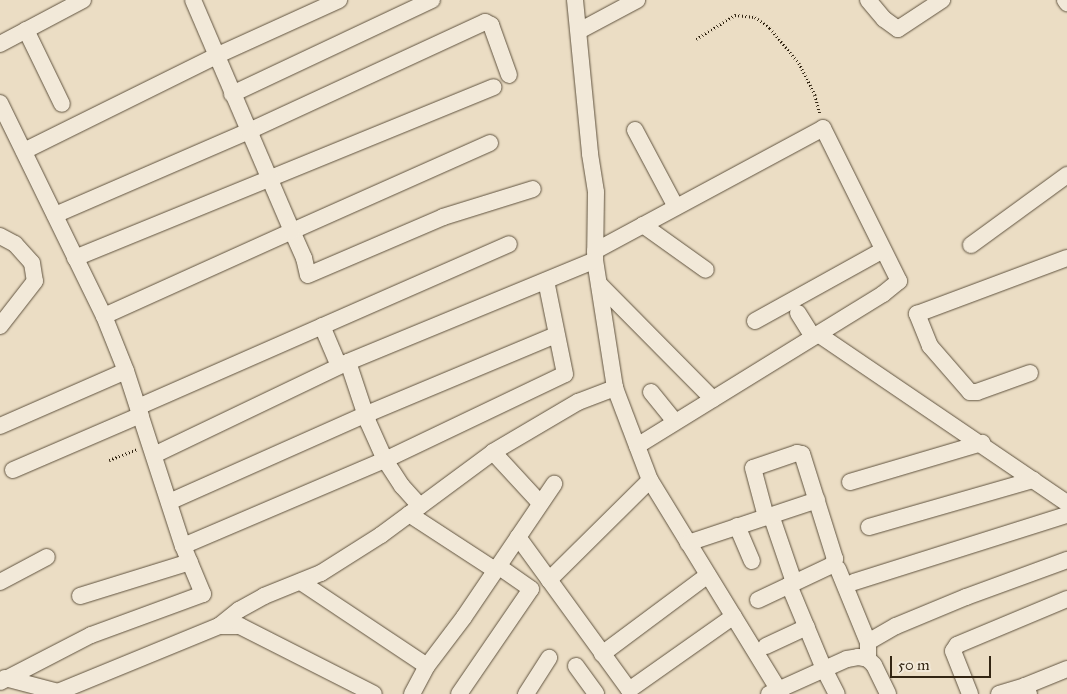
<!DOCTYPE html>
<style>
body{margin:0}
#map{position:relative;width:1067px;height:694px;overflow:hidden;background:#ebddc4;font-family:"IM FELL Great Primer",serif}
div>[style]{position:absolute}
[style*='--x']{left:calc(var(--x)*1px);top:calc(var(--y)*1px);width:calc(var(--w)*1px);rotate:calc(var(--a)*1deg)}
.path>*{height:2.5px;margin-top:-1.25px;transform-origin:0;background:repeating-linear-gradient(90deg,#322513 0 1px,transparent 0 3.5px)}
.roads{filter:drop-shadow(0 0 1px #60533f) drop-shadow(0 0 1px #60533f)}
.minor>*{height:16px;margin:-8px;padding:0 8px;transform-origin:8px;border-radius:8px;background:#f2e9d9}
span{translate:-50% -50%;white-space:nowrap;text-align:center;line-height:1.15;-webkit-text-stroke:4px #f2e9d9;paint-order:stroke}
.scale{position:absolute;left:890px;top:656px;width:101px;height:22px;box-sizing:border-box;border:2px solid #322513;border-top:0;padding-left:6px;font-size:15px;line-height:18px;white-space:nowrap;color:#322513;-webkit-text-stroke:4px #f2e9d9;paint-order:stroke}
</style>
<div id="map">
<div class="path">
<i style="--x:696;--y:39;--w:46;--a:-31.6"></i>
<i style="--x:735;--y:15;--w:20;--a:6"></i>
<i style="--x:755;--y:17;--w:19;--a:36"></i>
<i style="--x:770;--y:28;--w:45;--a:50.4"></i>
<i style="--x:799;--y:63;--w:36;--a:63"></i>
<i style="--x:815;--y:95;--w:20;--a:75"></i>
<i style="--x:109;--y:460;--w:31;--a:-21"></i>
</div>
<div class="roads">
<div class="minor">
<i style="--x:575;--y:0;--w:155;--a:84.4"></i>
<i style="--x:590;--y:154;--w:38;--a:81"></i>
<i style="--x:596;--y:192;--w:68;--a:90.8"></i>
<i style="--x:595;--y:260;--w:130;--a:81.1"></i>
<i style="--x:615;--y:388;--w:98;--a:69.2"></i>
<i style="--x:650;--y:480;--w:251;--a:58.5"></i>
<i style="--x:868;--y:0;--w:25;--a:50"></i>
<i style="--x:884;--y:19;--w:17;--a:36"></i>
<i style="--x:898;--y:29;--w:53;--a:-33.4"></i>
<i style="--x:1065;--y:0;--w:4;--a:56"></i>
<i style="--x:26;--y:30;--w:82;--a:64.1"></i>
<i style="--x:579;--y:31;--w:66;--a:-28.1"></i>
<i style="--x:0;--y:44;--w:94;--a:-27.9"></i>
<i style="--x:232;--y:94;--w:221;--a:-25.2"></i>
<i style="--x:0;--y:103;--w:237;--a:64"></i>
<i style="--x:104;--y:316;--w:59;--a:68.2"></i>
<i style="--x:126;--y:371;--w:184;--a:72"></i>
<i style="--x:183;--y:546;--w:52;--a:67.4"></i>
<i style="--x:203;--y:594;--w:119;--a:159.9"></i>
<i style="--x:91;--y:635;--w:102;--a:152.7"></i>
<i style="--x:635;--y:130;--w:87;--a:62"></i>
<i style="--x:490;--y:143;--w:217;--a:156"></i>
<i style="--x:292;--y:231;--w:30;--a:66"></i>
<i style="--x:304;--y:258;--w:17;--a:77"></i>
<i style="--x:308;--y:275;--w:147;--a:-23.2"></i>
<i style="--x:443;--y:217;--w:94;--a:-17.3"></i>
<i style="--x:24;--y:151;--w:216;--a:-26.3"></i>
<i style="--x:218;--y:55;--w:133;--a:-24.4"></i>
<i style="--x:55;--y:215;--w:211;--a:-23.4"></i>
<i style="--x:249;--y:131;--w:260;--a:-24.8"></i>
<i style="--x:485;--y:22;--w:7;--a:27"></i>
<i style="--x:491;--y:25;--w:53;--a:70.2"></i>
<i style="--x:643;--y:225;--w:77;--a:35.5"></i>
<i style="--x:0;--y:236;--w:17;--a:28"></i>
<i style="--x:15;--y:244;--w:25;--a:48"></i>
<i style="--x:32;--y:263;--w:18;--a:81"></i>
<i style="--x:35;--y:281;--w:57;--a:127.9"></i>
<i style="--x:971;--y:245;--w:119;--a:-36.1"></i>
<i style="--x:595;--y:251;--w:259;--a:-28.3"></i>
<i style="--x:823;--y:128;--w:171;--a:63.6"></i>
<i style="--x:899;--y:281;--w:21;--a:141"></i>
<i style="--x:883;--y:294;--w:76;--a:148.4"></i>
<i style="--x:75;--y:258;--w:452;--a:-22.2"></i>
<i style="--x:599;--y:284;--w:162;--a:45.3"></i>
<i style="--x:798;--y:313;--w:28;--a:58"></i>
<i style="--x:104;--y:316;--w:206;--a:-24.3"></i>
<i style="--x:292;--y:231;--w:251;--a:-113.2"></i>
<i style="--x:755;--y:321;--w:146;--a:-29"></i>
<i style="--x:322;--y:326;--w:43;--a:67"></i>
<i style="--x:348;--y:362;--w:267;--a:-22.4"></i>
<i style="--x:1030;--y:373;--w:56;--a:160.3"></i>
<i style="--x:977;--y:392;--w:7;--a:180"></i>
<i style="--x:970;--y:392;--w:61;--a:-131"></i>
<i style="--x:930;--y:346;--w:35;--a:-112"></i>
<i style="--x:917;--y:314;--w:160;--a:-20.5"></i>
<i style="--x:651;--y:392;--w:38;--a:51"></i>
<i style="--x:138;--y:407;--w:405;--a:-23.7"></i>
<i style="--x:0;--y:426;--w:137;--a:-23.6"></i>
<i style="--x:637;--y:446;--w:213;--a:-31.7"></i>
<i style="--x:818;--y:334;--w:301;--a:34.2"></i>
<i style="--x:493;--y:452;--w:69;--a:47.3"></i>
<i style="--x:154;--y:455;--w:215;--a:-25.6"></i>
<i style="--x:348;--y:362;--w:63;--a:71.6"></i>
<i style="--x:368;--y:422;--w:42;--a:65.9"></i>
<i style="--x:385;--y:460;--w:199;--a:-25.5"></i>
<i style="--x:565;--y:374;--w:95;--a:-101.5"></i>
<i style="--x:13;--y:470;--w:139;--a:-23.3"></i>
<i style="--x:850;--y:482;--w:138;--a:-16.5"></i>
<i style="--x:169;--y:502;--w:217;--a:-24"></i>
<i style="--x:367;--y:414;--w:205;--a:-22.7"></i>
<i style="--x:409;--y:514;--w:103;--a:33.1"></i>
<i style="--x:771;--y:515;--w:71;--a:71.1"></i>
<i style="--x:737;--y:526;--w:38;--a:67"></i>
<i style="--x:869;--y:527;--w:171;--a:-16"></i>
<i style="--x:518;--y:537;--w:189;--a:54"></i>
<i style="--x:629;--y:690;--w:128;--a:-35.2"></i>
<i style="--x:688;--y:543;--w:136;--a:-18.4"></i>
<i style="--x:183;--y:546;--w:220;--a:-23.1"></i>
<i style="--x:385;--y:460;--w:31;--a:57"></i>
<i style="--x:402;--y:486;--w:27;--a:48"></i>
<i style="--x:838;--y:569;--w:79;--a:67.7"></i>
<i style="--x:549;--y:580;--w:142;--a:-44.7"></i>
<i style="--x:0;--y:582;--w:53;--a:-28"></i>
<i style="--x:301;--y:582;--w:151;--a:33.7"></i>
<i style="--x:854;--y:582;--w:223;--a:-17.5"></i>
<i style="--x:789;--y:585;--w:91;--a:67.4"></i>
<i style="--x:824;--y:669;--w:28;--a:63"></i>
<i style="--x:80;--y:596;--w:115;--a:-17.2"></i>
<i style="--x:758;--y:600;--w:82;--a:-25.3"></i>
<i style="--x:832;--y:565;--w:7;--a:-63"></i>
<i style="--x:835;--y:559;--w:110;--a:-107.4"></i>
<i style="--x:802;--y:454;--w:5;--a:-169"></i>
<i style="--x:797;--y:453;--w:46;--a:161.2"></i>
<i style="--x:753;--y:468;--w:51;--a:75.1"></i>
<i style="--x:219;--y:626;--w:21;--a:0"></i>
<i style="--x:240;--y:626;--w:150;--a:26.9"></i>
<i style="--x:766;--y:646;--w:45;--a:-24.9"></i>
<i style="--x:602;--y:654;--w:132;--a:-36.7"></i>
<i style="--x:868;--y:659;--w:17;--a:-90"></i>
<i style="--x:868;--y:642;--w:32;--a:-30"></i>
<i style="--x:896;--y:626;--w:76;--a:-22.5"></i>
<i style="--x:966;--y:597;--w:108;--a:-20.1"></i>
<i style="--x:576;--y:666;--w:34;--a:54"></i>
<i style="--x:5;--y:678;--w:55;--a:14.8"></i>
<i style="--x:58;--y:692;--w:174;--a:-22.3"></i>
<i style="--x:219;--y:626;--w:26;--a:-39"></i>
<i style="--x:239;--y:610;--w:29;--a:-29"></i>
<i style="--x:264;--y:596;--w:61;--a:-22"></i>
<i style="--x:321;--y:573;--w:71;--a:-32.3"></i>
<i style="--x:381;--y:535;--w:139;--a:-36.5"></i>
<i style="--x:493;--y:452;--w:99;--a:-30.5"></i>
<i style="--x:578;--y:402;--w:40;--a:-21"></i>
<i style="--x:412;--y:694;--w:32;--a:-62"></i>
<i style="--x:427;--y:666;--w:61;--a:-52.9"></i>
<i style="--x:464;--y:617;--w:161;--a:-55.9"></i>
<i style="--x:459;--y:694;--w:127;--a:-55.6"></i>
<i style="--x:531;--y:589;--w:40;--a:-145.1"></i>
<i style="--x:526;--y:694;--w:43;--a:-57.4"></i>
<i style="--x:769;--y:694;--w:85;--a:-24.2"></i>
<i style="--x:847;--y:659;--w:11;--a:-10"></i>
<i style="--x:858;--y:657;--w:10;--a:11"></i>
<i style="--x:868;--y:659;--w:8;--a:45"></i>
<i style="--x:874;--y:665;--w:32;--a:64"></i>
<i style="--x:970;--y:694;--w:46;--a:-111.6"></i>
<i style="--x:953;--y:651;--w:7;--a:-56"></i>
<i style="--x:957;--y:645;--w:119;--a:-22.7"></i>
<i style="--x:999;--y:694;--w:27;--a:-17"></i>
<i style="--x:1029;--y:694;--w:9;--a:-117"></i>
<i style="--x:1025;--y:686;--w:45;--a:-22"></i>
</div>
</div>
<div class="scale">50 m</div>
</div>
